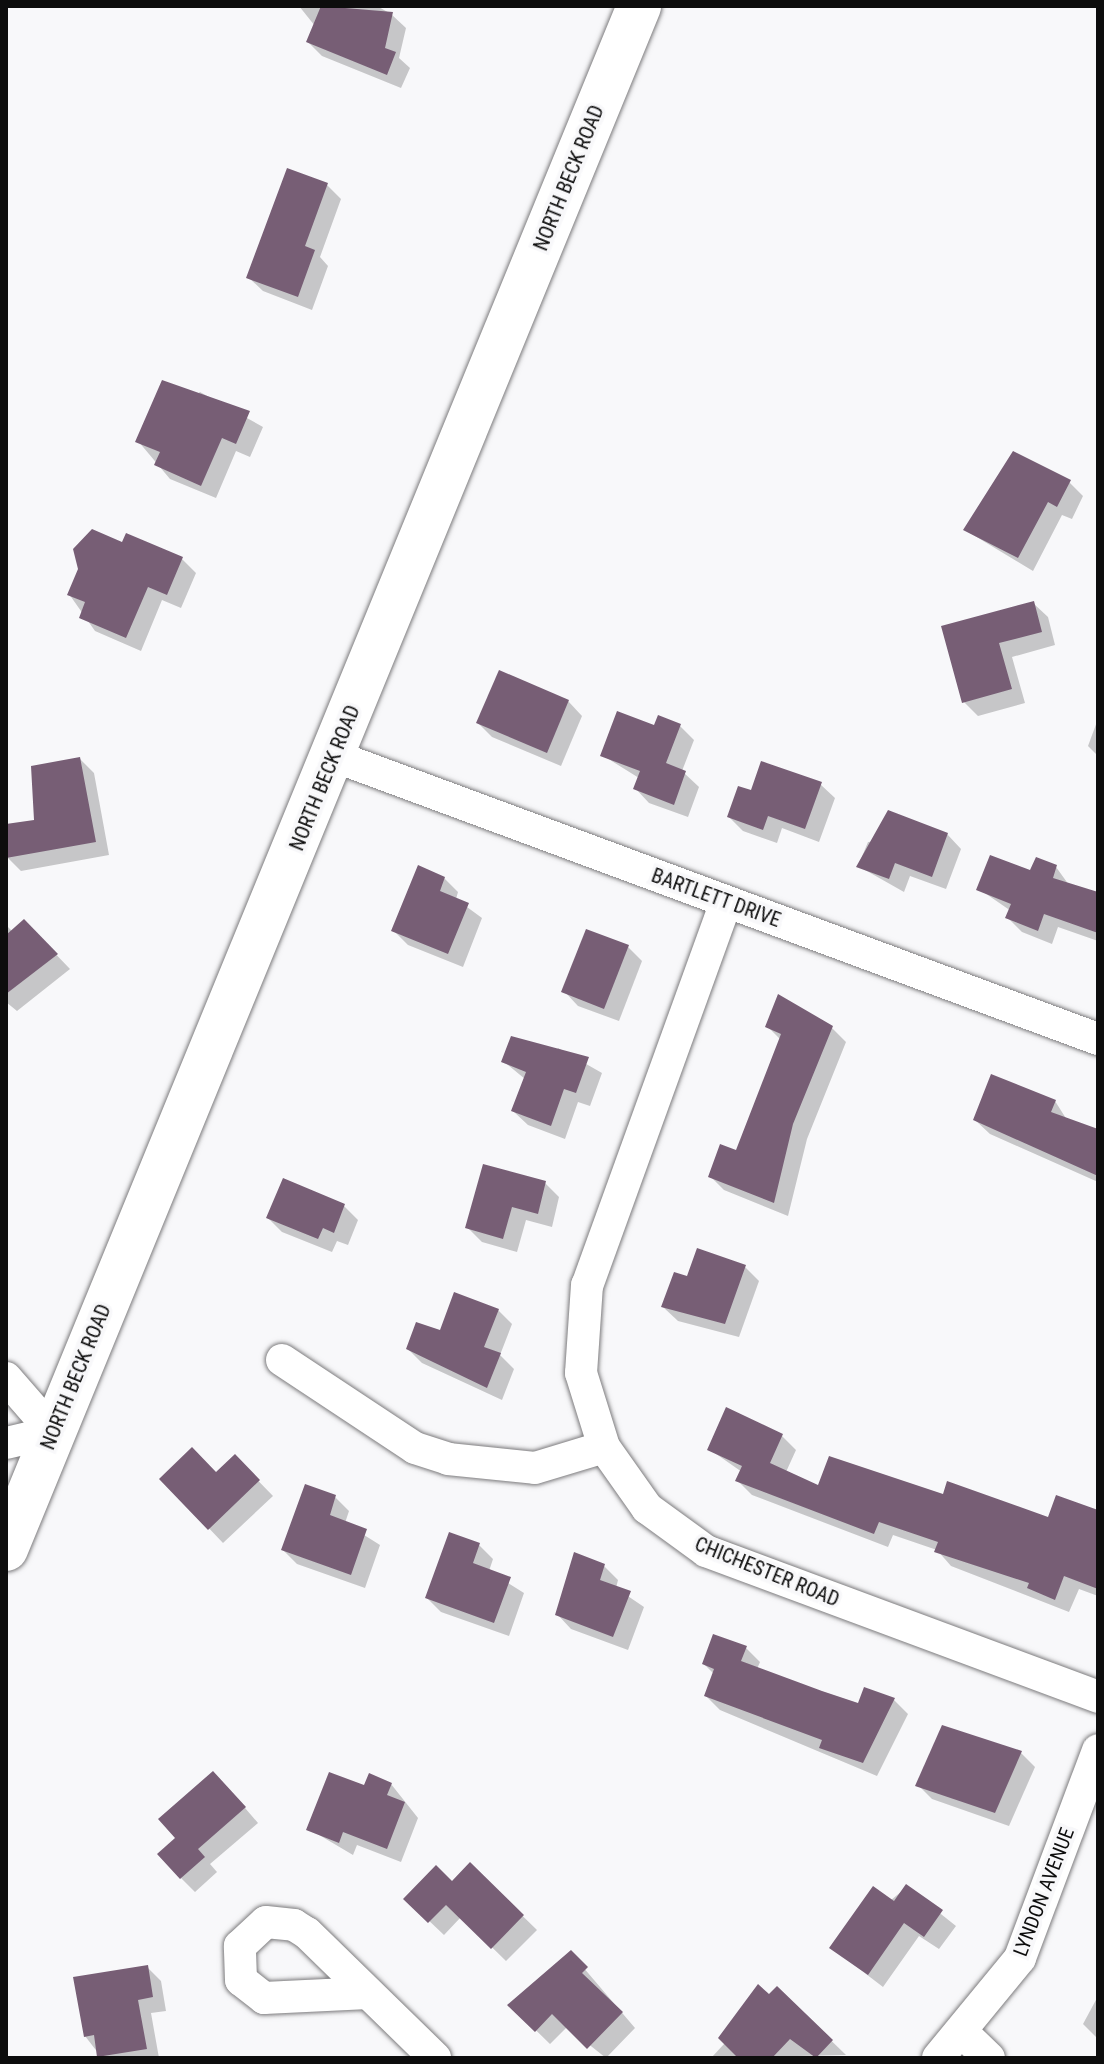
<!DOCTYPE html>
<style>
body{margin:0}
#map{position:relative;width:1104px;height:2064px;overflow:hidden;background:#f8f8fa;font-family:"Roboto Condensed",sans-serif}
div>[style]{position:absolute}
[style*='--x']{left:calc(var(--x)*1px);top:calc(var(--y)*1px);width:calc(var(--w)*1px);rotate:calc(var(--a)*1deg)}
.shadow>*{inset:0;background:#0003}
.building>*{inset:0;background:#775e75}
.roads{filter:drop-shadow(0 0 2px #7d7c7e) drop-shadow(0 0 2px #7d7c7e)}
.street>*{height:32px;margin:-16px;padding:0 16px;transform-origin:16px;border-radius:16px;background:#fff}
.secondary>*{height:44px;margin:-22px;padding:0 22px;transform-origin:22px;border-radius:22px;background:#fff}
span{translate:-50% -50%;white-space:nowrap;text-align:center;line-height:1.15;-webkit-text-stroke:7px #f8f8fa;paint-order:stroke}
.street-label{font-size:20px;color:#0d0d0d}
.frame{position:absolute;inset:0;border:8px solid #0d0d0d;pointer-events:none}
</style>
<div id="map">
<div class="shadow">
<i style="clip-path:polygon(299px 6px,377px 6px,391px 14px,406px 28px,399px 58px,410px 68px,401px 88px,322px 56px,308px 42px,315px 26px)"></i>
<i style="clip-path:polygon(327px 185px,341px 199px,320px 257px,328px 266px,312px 310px,263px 291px,248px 277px)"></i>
<i style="clip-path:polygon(1097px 374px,1098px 374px,1098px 431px,1096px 429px)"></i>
<i style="clip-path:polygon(200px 392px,263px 427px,250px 457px,236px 451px,216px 498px,170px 479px,138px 441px)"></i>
<i style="clip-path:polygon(1069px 482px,1083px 496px,1072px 519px,1062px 515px,1033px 571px,965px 530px)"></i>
<i style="clip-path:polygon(123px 544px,182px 559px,196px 573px,181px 608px,162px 600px,141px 651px,95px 631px,69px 594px)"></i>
<i style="clip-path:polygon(1033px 603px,1048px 617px,1055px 645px,1012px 657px,1025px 703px,978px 716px,964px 702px,944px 627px)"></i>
<i style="clip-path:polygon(568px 701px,582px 716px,561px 766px,492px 737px,478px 723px)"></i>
<i style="clip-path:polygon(1098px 719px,1098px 756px,1088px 746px)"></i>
<i style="clip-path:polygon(680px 726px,694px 740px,682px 771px,699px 787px,688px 817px,649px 803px,635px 788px,639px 778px,602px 755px,656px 727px)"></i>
<i style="clip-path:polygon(80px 759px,94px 773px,109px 855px,21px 871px,7px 857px,6px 826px,36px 821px)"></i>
<i style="clip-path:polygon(820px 784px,835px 798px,819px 842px,782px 828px,777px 843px,743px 831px,729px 817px,752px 793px)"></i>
<i style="clip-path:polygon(947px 834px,961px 849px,946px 889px,910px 876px,904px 892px,858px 866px,868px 842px)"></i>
<i style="clip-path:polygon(1056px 867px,1069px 885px,1098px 895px,1098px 941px,1058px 927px,1052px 944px,1022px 932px,1008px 918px,1011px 911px,979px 889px)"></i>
<i style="clip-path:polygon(444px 878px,458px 892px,456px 899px,482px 918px,463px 967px,408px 945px,394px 931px)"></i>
<i style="clip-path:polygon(24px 921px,70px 969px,17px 1011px,6px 1002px,6px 925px,13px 932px)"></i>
<i style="clip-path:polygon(628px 947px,642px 961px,619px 1021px,578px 1006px,564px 991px)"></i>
<i style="clip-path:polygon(767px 1026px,832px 1028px,846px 1042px,807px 1139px,788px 1216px,724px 1190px,710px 1176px,737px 1153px,781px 1040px)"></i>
<i style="clip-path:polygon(558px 1048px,602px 1073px,590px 1106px,578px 1102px,565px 1139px,528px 1125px,513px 1111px,525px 1079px,503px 1061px,555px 1054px)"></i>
<i style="clip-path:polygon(1055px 1101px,1067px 1120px,1098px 1131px,1098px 1182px,990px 1134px,975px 1120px)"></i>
<i style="clip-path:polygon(545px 1183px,559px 1197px,552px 1227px,526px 1220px,517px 1252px,482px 1242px,468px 1228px)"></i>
<i style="clip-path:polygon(344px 1206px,358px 1220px,348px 1245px,337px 1241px,332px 1252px,282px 1232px,268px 1218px)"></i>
<i style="clip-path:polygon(745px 1267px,759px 1281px,739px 1337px,678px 1321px,663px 1307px,688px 1279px)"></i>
<i style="clip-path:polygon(498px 1310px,512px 1324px,500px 1355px,514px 1369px,502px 1400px,422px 1363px,408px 1349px)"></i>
<i style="clip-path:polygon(782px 1436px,796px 1450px,786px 1472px,819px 1488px,944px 1497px,1098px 1542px,1098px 1596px,1079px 1589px,1069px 1612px,951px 1566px,937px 1550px,893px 1535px,888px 1547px,752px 1495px,738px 1481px,742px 1472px,709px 1449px)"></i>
<i style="clip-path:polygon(235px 1457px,273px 1496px,223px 1543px,162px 1479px,216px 1474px)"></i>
<i style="clip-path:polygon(335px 1497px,349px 1511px,345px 1523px,380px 1545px,365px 1588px,297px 1564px,283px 1550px)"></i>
<i style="clip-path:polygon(479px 1545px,493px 1559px,489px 1571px,524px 1593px,509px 1636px,441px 1612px,427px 1598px)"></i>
<i style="clip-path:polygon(604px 1566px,618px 1580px,616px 1588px,644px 1607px,628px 1650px,571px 1629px,557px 1614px)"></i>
<i style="clip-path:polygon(746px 1648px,760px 1662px,757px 1669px,859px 1705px,894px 1700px,908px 1714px,877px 1776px,720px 1710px,706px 1696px,714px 1674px,704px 1664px)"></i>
<i style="clip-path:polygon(1021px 1753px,1035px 1767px,1009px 1826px,932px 1799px,918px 1785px)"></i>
<i style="clip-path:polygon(391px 1784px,418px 1818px,401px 1862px,357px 1845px,353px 1855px,309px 1829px,365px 1788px)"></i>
<i style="clip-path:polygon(227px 1787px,258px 1823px,210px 1864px,217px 1872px,195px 1892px,181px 1878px)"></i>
<i style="clip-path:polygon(470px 1865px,537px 1930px,506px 1961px,461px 1917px,444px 1935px,406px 1899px,452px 1883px)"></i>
<i style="clip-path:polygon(907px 1887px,956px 1926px,939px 1949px,919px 1936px,883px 1987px,832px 1948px)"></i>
<i style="clip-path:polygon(571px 1953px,635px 2028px,606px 2058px,567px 2027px,550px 2044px,510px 2005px)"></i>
<i style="clip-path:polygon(147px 1967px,161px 1981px,166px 2011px,151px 2013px,159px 2058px,102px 2058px,85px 2036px)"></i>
<i style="clip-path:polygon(777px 1988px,846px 2055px,711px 2058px,725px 2043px)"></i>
<i style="clip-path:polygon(1097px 1998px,1098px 1999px,1098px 2039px,1083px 2024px)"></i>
</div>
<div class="building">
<i style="clip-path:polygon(321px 6px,393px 12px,385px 48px,396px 52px,387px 75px,306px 42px)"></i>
<i style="clip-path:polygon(287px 168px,328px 183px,305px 246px,315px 250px,298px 297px,246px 278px)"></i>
<i style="clip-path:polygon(162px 380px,250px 411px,236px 444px,222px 438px,201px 486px,154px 465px,160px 452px,135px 442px)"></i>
<i style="clip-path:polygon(1013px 451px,1071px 480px,1057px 507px,1048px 502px,1018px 558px,963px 530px)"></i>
<i style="clip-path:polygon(92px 529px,122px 542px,126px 533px,183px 557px,167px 595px,148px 587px,126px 638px,79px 618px,85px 602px,67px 595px,78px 569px,73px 549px)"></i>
<i style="clip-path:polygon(1034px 601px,1042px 632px,999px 643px,1012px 689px,962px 703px,941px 626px)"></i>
<i style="clip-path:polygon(499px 670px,569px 700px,547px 753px,476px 723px)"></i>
<i style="clip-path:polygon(617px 711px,654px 725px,658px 715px,681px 724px,666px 763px,686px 771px,674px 805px,633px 789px,640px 771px,600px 756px)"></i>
<i style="clip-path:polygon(80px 757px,96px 842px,6px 858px,6px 824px,34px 820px,31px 766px)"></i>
<i style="clip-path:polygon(761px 761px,822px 782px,805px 829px,768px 816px,763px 830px,727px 817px,738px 786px,751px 790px)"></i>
<i style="clip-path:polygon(888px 810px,948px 833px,932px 877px,895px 863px,889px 879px,856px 867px)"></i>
<i style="clip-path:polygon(990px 855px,1030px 870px,1036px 857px,1057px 865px,1053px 878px,1098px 892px,1098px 933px,1044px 914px,1038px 931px,1005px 918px,1011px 904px,976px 890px)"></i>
<i style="clip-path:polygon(418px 865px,445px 877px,440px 891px,469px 903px,448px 954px,391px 931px)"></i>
<i style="clip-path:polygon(24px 919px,58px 954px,6px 994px,6px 935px)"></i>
<i style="clip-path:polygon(586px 929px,629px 945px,604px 1009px,561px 992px)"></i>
<i style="clip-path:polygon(778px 994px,833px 1026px,793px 1124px,774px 1203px,708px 1177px,720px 1144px,736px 1150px,781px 1034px,765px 1027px)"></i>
<i style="clip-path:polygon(511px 1036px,589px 1057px,576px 1093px,564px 1089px,551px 1126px,511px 1111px,526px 1072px,501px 1062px)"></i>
<i style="clip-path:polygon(991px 1074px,1056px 1100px,1051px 1112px,1098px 1129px,1098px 1176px,973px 1120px)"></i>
<i style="clip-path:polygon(483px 1164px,546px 1181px,538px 1214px,512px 1207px,503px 1239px,465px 1228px)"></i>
<i style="clip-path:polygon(283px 1178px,345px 1204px,334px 1233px,323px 1228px,318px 1239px,266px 1218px)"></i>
<i style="clip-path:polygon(697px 1248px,746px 1265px,725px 1324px,661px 1307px,674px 1272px,687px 1276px)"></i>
<i style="clip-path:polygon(454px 1292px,499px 1309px,484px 1347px,501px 1353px,487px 1388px,406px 1349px,416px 1322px,440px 1330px)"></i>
<i style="clip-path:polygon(726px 1407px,783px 1434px,770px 1463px,818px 1485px,829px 1456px,943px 1494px,947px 1481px,1048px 1517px,1056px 1495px,1098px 1510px,1098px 1589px,1064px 1576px,1055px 1600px,1027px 1588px,1029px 1583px,934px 1552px,938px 1542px,879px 1522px,874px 1534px,735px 1481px,742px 1466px,707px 1450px)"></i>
<i style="clip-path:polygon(192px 1447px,216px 1472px,235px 1454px,260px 1480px,208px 1530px,159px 1479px)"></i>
<i style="clip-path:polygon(305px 1484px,336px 1495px,330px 1515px,367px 1529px,351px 1575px,281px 1550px)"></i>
<i style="clip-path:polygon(449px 1532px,480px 1543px,473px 1563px,511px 1577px,494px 1623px,425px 1598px)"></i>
<i style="clip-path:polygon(574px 1552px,605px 1564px,600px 1580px,631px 1591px,613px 1637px,555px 1615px)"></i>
<i style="clip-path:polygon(713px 1634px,747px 1646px,741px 1661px,822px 1691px,858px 1703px,864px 1687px,895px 1698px,863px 1763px,819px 1748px,822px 1740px,704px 1696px,714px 1669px,702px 1664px)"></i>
<i style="clip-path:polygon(942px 1725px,1022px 1751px,995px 1813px,915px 1786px)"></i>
<i style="clip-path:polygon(213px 1771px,246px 1807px,198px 1849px,205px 1857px,180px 1879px,157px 1854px,175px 1838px,158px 1819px)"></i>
<i style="clip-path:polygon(329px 1772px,364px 1785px,369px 1773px,392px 1783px,387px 1795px,405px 1802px,387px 1849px,343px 1832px,339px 1843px,306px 1830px)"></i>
<i style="clip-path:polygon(470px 1862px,524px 1915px,491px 1949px,446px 1905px,428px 1923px,403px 1899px,436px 1865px,452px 1881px)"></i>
<i style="clip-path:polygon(906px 1884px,943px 1910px,924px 1937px,904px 1923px,868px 1975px,829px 1948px,873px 1886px,894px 1901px)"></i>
<i style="clip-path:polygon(571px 1950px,588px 1967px,582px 1973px,623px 2012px,587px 2049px,552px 2014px,535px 2032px,507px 2005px)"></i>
<i style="clip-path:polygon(148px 1965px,153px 1997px,138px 2000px,147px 2049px,97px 2057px,94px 2035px,84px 2037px,73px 1977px)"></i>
<i style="clip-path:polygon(758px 1984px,769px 1994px,777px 1986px,833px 2040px,816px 2058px,790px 2039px,772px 2058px,738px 2058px,718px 2038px)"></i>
</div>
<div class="roads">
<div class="street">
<i style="--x:334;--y:756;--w:815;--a:20.33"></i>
<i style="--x:726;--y:902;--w:407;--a:109.9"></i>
<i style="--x:587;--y:1285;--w:88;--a:93.9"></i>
<i style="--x:581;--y:1373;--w:77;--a:72.7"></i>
<i style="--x:604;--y:1447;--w:75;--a:54.8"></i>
<i style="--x:647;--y:1508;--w:73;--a:36.1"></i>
<i style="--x:706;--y:1551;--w:418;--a:20.4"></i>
<i style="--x:282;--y:1360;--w:159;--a:33.5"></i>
<i style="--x:415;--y:1448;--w:35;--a:18"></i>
<i style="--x:448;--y:1459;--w:87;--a:5.9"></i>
<i style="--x:535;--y:1468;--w:72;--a:-16.9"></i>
<i style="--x:6;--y:1378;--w:72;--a:49"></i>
<i style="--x:53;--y:1432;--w:48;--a:166.8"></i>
<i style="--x:368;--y:1993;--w:104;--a:177.2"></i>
<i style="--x:264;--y:1998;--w:29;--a:-142"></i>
<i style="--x:241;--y:1980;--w:34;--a:-92"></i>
<i style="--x:240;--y:1946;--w:35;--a:-43"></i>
<i style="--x:266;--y:1922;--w:28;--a:6"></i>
<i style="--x:294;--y:1925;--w:15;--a:32"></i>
<i style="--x:307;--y:1933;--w:179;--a:44.3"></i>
<i style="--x:963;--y:2033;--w:36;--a:44"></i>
<i style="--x:938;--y:2058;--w:129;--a:-50.6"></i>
<i style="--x:1020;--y:1958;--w:222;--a:-69.4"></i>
</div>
<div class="secondary">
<i style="--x:6;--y:1549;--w:1668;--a:-67.69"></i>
</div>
</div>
<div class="street-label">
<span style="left:569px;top:178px;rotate:-68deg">NORTH BECK ROAD</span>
<span style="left:325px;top:778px;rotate:-68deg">NORTH BECK ROAD</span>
<span style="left:716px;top:898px;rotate:20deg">BARTLETT DRIVE</span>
<span style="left:76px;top:1377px;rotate:-68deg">NORTH BECK ROAD</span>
<span style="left:767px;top:1572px;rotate:22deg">CHICHESTER ROAD</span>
<span style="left:1044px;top:1892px;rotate:-69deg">LYNDON AVENUE</span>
</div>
<div class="frame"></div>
</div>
